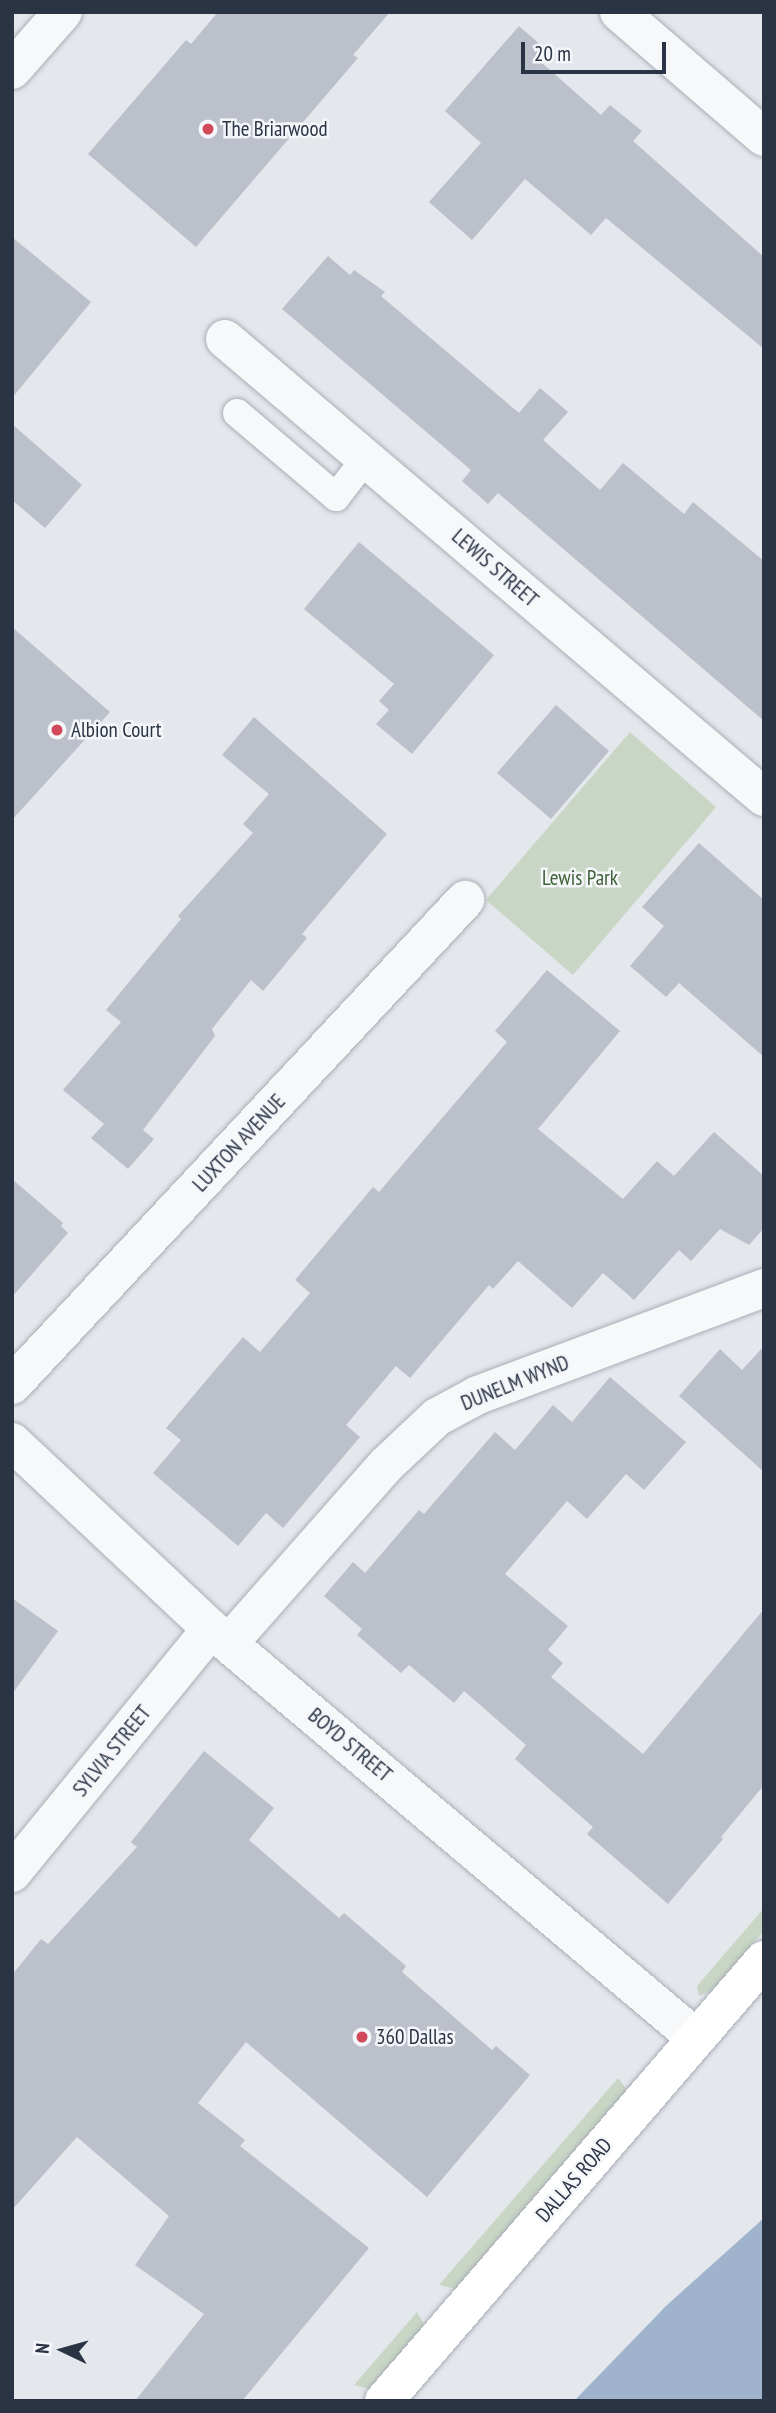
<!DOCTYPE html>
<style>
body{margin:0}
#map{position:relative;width:776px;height:2413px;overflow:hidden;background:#e4e7ec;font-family:"PT Sans Narrow",sans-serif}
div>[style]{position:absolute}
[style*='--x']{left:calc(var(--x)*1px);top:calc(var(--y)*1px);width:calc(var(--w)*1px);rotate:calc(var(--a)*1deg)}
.green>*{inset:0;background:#c9d6c5}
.water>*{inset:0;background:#9fb4cc}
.building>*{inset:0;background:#bbc0ca}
.roads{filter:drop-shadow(0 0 2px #a9aeb7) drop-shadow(0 0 2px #a9aeb7)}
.service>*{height:28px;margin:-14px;padding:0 14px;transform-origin:14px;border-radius:14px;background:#f7f8fa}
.minor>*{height:38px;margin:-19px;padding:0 19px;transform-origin:19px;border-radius:19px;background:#f7f8fa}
.tertiary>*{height:38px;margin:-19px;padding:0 19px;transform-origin:19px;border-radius:19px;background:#f7f8fa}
.secondary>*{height:38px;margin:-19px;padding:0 19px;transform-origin:19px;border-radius:19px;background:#fff}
.dots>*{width:19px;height:19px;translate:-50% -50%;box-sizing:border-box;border:4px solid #f4f6f9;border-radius:50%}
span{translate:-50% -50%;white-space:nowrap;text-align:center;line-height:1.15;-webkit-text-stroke:5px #f4f6f9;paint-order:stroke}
.poi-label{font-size:21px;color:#2b3445}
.left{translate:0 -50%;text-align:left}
.street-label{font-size:21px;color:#2b3445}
.park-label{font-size:21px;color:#3f6138}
.frame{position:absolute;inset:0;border:14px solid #2b3445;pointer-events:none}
.north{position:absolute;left:28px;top:2315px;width:70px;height:70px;-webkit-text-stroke:5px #f4f6f9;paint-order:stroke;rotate:275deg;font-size:19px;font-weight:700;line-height:28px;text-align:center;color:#2b3445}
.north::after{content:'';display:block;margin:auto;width:24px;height:32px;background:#2b3445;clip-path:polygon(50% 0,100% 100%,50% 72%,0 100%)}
.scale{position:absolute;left:521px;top:42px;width:145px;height:32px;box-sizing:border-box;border:4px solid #2b3445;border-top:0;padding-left:9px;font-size:21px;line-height:24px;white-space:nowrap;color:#2b3445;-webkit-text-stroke:5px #f4f6f9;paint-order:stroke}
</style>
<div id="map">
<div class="green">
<i style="clip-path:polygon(630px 732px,716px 807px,573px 975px,486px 900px)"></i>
<i style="clip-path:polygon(764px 1908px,764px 1931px,713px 1990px,699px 1996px,697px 1986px)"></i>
<i style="clip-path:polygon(618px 2078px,628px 2091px,456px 2289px,439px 2285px)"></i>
<i style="clip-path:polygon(417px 2312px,425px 2326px,370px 2389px,354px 2385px)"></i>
</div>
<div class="water">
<i style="clip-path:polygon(764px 2218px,764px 2401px,574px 2401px,667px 2305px)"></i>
</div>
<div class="building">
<i style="clip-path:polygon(218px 12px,390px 12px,353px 55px,358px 58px,196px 247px,88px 154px,186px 40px,191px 44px)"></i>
<i style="clip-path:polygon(519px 26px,550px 53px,542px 63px,601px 115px,610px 105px,642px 131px,633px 141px,764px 257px,764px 349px,606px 218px,591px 235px,525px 179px,472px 240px,429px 202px,481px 143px,445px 111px)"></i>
<i style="clip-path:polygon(12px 237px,91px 302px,12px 398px)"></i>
<i style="clip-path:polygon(328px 256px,350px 275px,354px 270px,385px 292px,381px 296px,519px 413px,540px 388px,568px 412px,543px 440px,600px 490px,623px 463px,684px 514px,693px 502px,764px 561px,764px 721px,498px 493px,488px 504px,462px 481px,471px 470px,282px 309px)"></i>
<i style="clip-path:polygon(12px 424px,82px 485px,45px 528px,12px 500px)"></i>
<i style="clip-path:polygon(359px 542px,494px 655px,412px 754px,376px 724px,389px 710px,379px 701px,394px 684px,304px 609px)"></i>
<i style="clip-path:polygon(12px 627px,110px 712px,12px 820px)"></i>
<i style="clip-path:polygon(556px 705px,609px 751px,551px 819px,497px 773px)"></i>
<i style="clip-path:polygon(254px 717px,387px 834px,302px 934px,307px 938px,263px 991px,251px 980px,212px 1029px,215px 1036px,143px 1130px,154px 1139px,128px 1169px,91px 1138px,104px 1124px,63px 1090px,121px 1022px,106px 1010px,181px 919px,178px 916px,253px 833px,243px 824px,269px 794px,222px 755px)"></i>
<i style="clip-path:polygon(699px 843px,764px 900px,764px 1057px,679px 983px,666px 997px,630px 966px,664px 926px,642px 907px)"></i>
<i style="clip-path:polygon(547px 970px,620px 1031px,538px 1129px,623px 1199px,657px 1161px,674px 1176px,714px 1132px,764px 1176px,764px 1228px,749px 1245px,720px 1229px,691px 1261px,679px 1250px,634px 1300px,603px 1273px,572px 1308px,518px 1261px,493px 1289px,489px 1285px,410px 1378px,396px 1366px,346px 1425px,360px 1437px,283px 1528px,266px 1513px,238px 1546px,153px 1473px,181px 1440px,166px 1428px,243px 1337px,260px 1352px,310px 1293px,295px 1280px,373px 1187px,379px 1192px,507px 1042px,495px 1031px)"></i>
<i style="clip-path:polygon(12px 1179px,63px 1223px,61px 1226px,68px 1233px,12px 1297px)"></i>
<i style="clip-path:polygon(764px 1346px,764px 1472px,679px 1396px,720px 1349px,742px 1370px)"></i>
<i style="clip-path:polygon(610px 1377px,686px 1442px,644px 1490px,626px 1474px,587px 1519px,567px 1501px,505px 1574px,568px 1626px,548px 1650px,563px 1663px,551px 1677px,643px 1754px,764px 1609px,764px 1785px,721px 1837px,723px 1839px,668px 1904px,587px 1834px,593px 1827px,515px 1759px,526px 1745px,464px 1691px,454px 1703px,409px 1665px,401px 1673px,357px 1635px,362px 1629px,324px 1596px,353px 1562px,365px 1573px,419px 1510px,424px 1514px,495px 1432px,515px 1450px,553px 1405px,572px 1422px)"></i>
<i style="clip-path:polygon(12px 1598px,58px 1631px,12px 1694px)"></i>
<i style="clip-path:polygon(204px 1751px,274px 1808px,249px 1840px,339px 1918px,344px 1913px,406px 1966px,402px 1972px,492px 2050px,496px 2046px,530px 2075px,427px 2197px,246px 2042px,198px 2103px,245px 2140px,240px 2146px,369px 2248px,242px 2401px,135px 2401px,204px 2314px,135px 2265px,169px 2216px,77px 2137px,12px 2210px,12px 1975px,41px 1939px,48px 1944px,137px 1847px,131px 1842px)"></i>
</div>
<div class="roads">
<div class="service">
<i style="--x:237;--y:413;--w:130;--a:40.3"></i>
<i style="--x:336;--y:497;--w:49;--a:-52.4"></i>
</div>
<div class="minor">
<i style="--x:12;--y:70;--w:77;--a:-48.7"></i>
<i style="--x:225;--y:339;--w:707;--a:40.36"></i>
<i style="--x:12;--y:1385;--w:664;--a:-46.95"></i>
<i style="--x:12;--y:1442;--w:273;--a:43.2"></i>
<i style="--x:211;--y:1629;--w:634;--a:40.14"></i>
<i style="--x:229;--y:1643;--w:237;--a:-48.6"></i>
<i style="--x:386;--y:1465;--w:70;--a:-43.3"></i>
<i style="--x:437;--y:1417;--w:47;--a:-28.2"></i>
<i style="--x:478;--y:1395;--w:305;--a:-20.5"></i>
<i style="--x:12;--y:1873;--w:315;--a:-50.8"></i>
</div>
<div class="tertiary">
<i style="--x:619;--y:12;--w:191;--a:40.8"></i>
</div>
<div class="secondary">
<i style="--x:384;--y:2401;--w:582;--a:-49.25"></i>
</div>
</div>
<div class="dots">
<i style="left:208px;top:129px;background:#d1495b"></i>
<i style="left:57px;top:730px;background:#d1495b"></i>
<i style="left:362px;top:2037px;background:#d1495b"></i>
</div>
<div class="poi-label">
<span class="left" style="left:222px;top:129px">The Briarwood</span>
<span class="left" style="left:71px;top:730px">Albion Court</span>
<span class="left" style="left:376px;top:2037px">360 Dallas</span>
</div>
<div class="street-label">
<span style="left:495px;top:568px;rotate:41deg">LEWIS STREET</span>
<span style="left:239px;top:1143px;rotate:-47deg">LUXTON AVENUE</span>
<span style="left:515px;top:1383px;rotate:-22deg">DUNELM WYND</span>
<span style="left:350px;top:1745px;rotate:40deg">BOYD STREET</span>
<span style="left:112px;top:1751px;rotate:-51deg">SYLVIA STREET</span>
<span style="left:574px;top:2180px;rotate:-49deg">DALLAS ROAD</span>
</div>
<div class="park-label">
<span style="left:580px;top:878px">Lewis Park</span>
</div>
<div class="frame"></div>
<div class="north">N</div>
<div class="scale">20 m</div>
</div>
